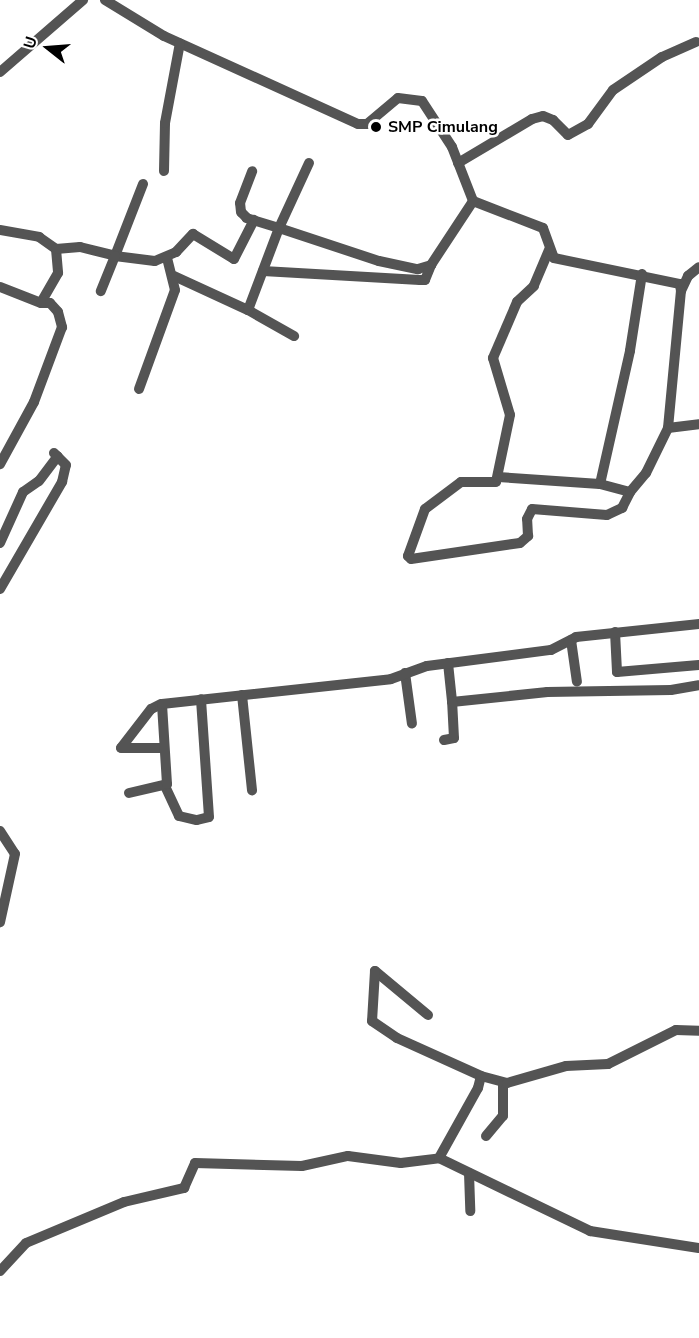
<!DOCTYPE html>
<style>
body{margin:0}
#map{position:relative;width:699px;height:1338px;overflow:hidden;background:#fff;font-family:"Nunito Sans",sans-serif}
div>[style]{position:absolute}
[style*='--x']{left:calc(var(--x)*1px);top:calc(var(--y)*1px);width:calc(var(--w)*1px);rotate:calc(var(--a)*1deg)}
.minor>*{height:10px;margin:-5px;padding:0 5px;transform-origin:5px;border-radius:5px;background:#545454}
.dots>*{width:16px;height:16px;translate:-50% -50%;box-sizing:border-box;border:3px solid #fff;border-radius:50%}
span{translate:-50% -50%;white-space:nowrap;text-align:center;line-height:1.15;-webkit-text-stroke:5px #fff;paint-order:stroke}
.poi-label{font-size:16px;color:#000;font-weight:700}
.left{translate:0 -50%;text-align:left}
.north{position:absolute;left:18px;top:18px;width:60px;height:60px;-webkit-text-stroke:4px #fff;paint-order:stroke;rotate:287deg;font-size:16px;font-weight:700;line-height:24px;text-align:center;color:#000}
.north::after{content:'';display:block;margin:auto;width:21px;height:27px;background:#000;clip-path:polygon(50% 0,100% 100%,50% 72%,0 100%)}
</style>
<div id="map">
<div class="minor">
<i style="--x:105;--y:0;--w:69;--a:31.4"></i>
<i style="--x:164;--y:36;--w:213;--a:24.4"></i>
<i style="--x:358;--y:124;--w:9;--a:0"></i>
<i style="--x:367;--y:124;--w:40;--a:-40"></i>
<i style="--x:398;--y:98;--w:24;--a:7"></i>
<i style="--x:422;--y:101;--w:55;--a:56.9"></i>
<i style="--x:452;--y:147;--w:58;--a:68.7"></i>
<i style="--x:473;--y:201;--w:75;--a:21.1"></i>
<i style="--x:543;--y:228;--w:32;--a:70"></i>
<i style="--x:554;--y:258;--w:129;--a:11.7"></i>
<i style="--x:680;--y:284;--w:7;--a:82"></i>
<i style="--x:681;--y:291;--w:17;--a:-65"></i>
<i style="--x:688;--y:276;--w:14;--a:-39"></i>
<i style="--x:0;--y:72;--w:110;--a:-40.9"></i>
<i style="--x:309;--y:163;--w:72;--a:114.8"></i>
<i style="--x:279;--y:228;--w:105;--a:18.3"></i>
<i style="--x:379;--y:261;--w:40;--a:12"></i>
<i style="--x:418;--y:269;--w:14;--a:-17"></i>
<i style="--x:431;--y:265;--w:77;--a:-56.7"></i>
<i style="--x:458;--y:163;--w:86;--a:-30.7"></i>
<i style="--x:532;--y:119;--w:11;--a:-15"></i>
<i style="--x:543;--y:116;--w:11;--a:22"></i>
<i style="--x:553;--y:120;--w:21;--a:45"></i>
<i style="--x:568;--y:135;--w:23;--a:-29"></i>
<i style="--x:588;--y:124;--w:42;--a:-53.7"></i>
<i style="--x:613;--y:90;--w:59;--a:-34"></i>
<i style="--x:662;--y:57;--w:37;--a:-24"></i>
<i style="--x:164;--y:171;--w:48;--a:-88.8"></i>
<i style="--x:165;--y:123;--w:81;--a:-79.4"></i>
<i style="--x:143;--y:184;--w:77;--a:111.3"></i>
<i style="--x:115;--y:256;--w:40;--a:7.1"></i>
<i style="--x:155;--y:261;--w:23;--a:-23"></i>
<i style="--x:176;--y:252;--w:25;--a:-47"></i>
<i style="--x:193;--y:234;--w:48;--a:31.4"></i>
<i style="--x:234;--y:259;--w:44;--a:-62.9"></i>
<i style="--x:0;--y:230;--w:40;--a:10"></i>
<i style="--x:39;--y:237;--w:21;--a:35"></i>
<i style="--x:56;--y:249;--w:24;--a:85"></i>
<i style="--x:58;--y:273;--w:34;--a:120"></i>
<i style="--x:56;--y:249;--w:24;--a:-5"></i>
<i style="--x:80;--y:247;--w:36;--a:14"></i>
<i style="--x:115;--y:256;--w:38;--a:112"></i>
<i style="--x:549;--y:250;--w:39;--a:113"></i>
<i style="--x:534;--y:286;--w:23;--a:137"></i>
<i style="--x:517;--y:302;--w:61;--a:113.2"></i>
<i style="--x:493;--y:358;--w:59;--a:73.4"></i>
<i style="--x:510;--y:415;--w:68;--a:101.8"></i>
<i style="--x:496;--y:482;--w:35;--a:180"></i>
<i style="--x:461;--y:482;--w:45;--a:143.1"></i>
<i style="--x:425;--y:509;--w:50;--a:109.9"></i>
<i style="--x:408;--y:556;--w:4;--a:45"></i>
<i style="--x:411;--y:559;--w:110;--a:-8.4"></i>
<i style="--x:520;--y:543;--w:11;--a:-41"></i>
<i style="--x:528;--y:536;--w:17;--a:-93"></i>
<i style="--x:527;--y:519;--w:11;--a:-63"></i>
<i style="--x:532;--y:509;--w:75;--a:4.6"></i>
<i style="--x:607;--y:515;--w:17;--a:-25"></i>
<i style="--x:622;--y:508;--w:18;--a:-63"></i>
<i style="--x:263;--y:271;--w:157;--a:3.3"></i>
<i style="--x:420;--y:280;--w:5;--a:0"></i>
<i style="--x:425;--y:280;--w:16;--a:-68"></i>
<i style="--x:642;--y:274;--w:78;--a:98.9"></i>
<i style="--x:630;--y:351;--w:136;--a:102.7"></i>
<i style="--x:600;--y:484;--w:31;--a:15"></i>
<i style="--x:630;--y:492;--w:25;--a:-50"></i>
<i style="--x:646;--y:473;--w:50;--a:-63.9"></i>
<i style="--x:668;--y:428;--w:138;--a:-84.6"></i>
<i style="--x:174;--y:276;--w:81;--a:24.7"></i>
<i style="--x:248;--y:310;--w:53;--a:29.5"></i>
<i style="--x:0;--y:287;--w:44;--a:21.3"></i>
<i style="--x:41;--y:303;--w:9;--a:0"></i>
<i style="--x:50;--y:303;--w:12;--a:48"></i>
<i style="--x:58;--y:312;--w:16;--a:75"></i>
<i style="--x:62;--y:327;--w:80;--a:110.5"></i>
<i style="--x:34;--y:402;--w:71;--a:118.7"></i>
<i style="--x:248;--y:310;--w:88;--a:-69.3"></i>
<i style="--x:279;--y:228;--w:34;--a:-163"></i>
<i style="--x:247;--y:218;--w:8;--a:-135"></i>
<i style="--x:241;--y:212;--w:9;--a:-96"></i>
<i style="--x:240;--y:203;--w:34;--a:-69"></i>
<i style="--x:139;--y:389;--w:105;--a:-70"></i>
<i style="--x:175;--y:290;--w:33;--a:-104"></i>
<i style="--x:668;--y:428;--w:31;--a:-7"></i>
<i style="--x:498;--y:477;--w:102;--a:3.9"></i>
<i style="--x:0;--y:543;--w:56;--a:-65.7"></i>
<i style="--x:23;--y:492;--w:19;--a:-35"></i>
<i style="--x:39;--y:481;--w:31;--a:-53"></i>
<i style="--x:0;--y:589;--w:124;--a:-59.9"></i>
<i style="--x:62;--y:482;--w:17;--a:-77"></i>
<i style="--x:66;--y:465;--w:17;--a:-135"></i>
<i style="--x:615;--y:632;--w:40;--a:87.1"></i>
<i style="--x:617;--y:672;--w:82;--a:-4.9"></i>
<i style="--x:571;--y:640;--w:42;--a:81.9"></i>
<i style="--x:448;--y:663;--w:39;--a:84"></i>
<i style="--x:452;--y:702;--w:96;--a:-6"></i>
<i style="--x:547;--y:692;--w:124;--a:-0.9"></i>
<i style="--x:671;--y:690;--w:28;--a:-10"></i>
<i style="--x:405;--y:673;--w:51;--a:82.2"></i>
<i style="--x:242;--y:695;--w:96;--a:84"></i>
<i style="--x:161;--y:704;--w:11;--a:153"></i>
<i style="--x:151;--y:709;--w:49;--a:127.6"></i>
<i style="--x:121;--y:748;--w:43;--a:0"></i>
<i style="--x:444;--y:740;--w:10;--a:-11"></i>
<i style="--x:454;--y:738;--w:36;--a:-93"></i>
<i style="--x:165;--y:786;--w:33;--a:65"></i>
<i style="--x:179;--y:816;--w:18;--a:13"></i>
<i style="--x:197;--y:820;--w:12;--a:-14"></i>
<i style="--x:209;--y:817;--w:118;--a:-93.9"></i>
<i style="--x:129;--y:793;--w:39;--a:-13"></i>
<i style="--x:167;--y:784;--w:80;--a:-93.6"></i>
<i style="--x:162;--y:704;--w:230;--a:-6.2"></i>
<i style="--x:391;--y:679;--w:38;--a:-20"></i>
<i style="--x:427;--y:666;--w:125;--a:-7.4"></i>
<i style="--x:551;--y:650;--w:28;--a:-27"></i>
<i style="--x:576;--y:637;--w:124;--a:-6"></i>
<i style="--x:0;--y:831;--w:27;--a:57"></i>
<i style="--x:15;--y:854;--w:70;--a:102.4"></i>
<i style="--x:428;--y:1015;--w:69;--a:-140.3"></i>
<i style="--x:375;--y:971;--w:50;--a:93.4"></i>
<i style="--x:372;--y:1021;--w:30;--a:34"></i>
<i style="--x:397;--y:1038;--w:92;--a:24.3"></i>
<i style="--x:486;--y:1136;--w:26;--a:-50"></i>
<i style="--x:503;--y:1116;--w:33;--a:-90"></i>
<i style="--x:439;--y:1158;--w:80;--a:-60.9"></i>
<i style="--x:478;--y:1088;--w:12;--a:-76"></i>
<i style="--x:481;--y:1076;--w:27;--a:15"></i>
<i style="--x:507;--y:1083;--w:61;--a:-16.1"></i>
<i style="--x:566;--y:1066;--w:42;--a:-2.7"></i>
<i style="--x:608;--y:1064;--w:76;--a:-26.6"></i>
<i style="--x:676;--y:1030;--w:23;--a:2"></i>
<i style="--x:469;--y:1173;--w:38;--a:88"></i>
<i style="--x:0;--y:1271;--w:38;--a:-47"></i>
<i style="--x:26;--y:1243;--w:106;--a:-22.7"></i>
<i style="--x:124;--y:1202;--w:62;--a:-13.1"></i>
<i style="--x:184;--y:1188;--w:27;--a:-66"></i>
<i style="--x:195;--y:1163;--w:107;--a:1.6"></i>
<i style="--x:302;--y:1166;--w:47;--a:-12.3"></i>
<i style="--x:348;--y:1156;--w:53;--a:7.5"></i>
<i style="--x:401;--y:1163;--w:38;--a:-7"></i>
<i style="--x:439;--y:1158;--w:168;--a:25.8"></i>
<i style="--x:590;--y:1231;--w:110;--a:8.9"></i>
</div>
<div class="dots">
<i style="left:376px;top:127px;background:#000"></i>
</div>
<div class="poi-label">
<span class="left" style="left:388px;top:127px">SMP Cimulang</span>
</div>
<div class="north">U</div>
</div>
